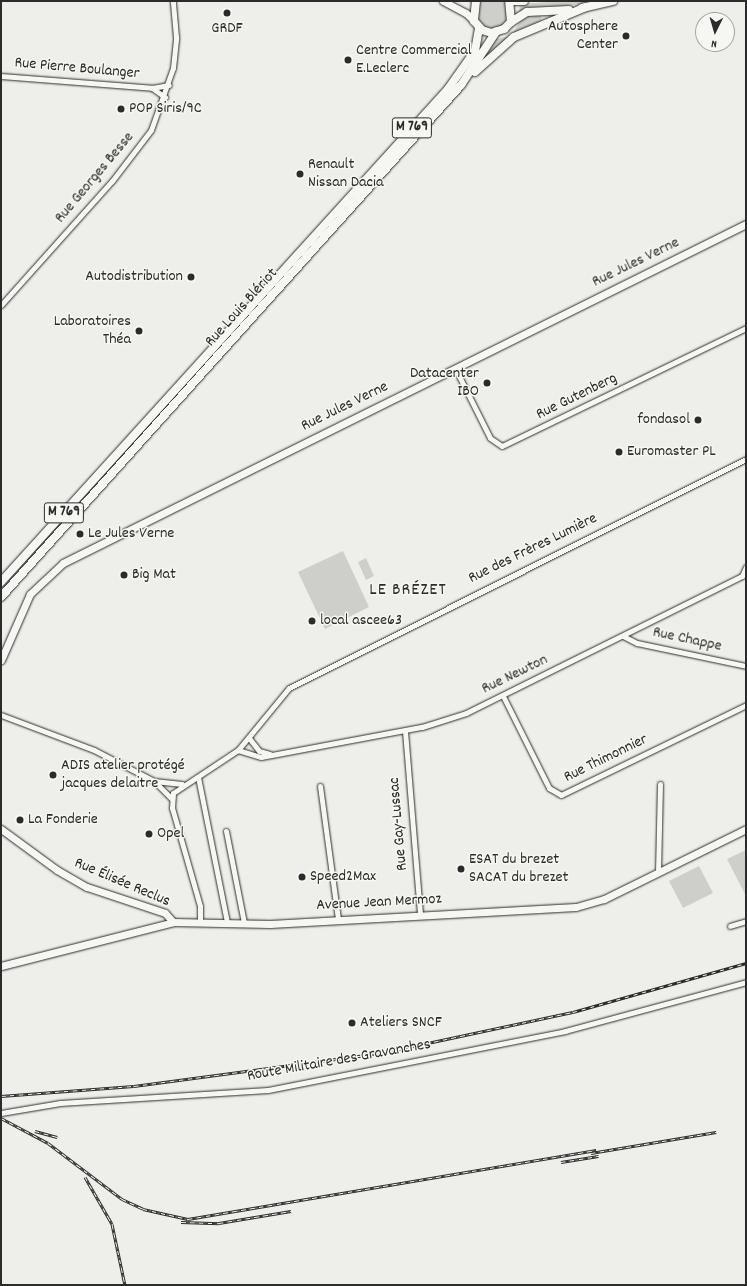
<!DOCTYPE html>
<meta charset="utf-8">
<style>
body{margin:0}
#map{position:relative;width:747px;height:1286px;overflow:hidden;background:#eeeeea;font-family:Dekko,sans-serif}
div>[style]{position:absolute}
[style*='--x']{left:calc(var(--x)*1px);top:calc(var(--y)*1px);width:calc(var(--w)*1px);rotate:calc(var(--a)*1deg)}
.green>*{inset:0;background:#cececa}
.roads{filter:drop-shadow(0 0 1px #2b2b2b) drop-shadow(0 0 1px #2b2b2b)}
.street>*{height:5px;margin:-2.5px;padding:0 2.5px;transform-origin:2.5px;border-radius:2.5px;background:#f6f6f2}
.secondary>*{height:7px;margin:-3.5px;padding:0 3.5px;transform-origin:3.5px;border-radius:3.5px;background:#f6f6f2}
.primary>*{height:8px;margin:-4px;padding:0 4px;transform-origin:4px;border-radius:4px;background:#f6f6f2}
.rail>*{height:3px;margin-top:-1.5px;transform-origin:0;background:repeating-linear-gradient(90deg,#f6f6f2 0 4.5px,#2b2b2b 0 9px);box-sizing:border-box;border-block:1px solid #2b2b2b}
.dots>*{width:11px;height:11px;translate:-50% -50%;box-sizing:border-box;border:2px solid #f6f6f2;border-radius:50%}
span{translate:-50% -50%;white-space:nowrap;text-align:center;line-height:1.15;-webkit-text-stroke:3px #f6f6f2;paint-order:stroke}
.shield-label span{padding:1px 3px;background:#f6f6f2;border:1px solid;border-radius:3px;-webkit-text-stroke-width:0}
.shield-label{font-size:15px;color:#2b2b2b;font-weight:700}
.poi-label{font-size:16px;color:#2b2b2b}
.right{translate:-100% -50%;text-align:right}
.left{translate:0 -50%;text-align:left}
.street-label{font-size:16px;color:#2b2b2b}
.quarter-label{font-size:18px;color:#2b2b2b;letter-spacing:1px}
.frame{position:absolute;inset:0;border:2px solid #2b2b2b;pointer-events:none}
.north{position:absolute;left:695px;top:12px;width:40px;height:40px;box-sizing:border-box;background:#f6f6f2;border:1px solid #a5a5a2;border-radius:50%;rotate:185deg;font-size:11px;font-weight:700;line-height:16px;text-align:center;color:#2b2b2b}
.north::after{content:'';display:block;margin:auto;width:14px;height:18px;background:#2b2b2b;clip-path:polygon(50% 0,100% 100%,50% 72%,0 100%)}
</style>
<div id="map">
<div class="green">
<i style="clip-path:polygon(480px 1px,505px 1px,510px 10px,506px 23px,495px 30px,485px 28px,477px 21px)"></i>
<i style="clip-path:polygon(563px 1px,601px 1px,520px 13px,519px 4px)"></i>
<i style="clip-path:polygon(540px 13px,542px 21px,513px 33px,524px 15px)"></i>
<i style="clip-path:polygon(510px 36px,482px 61px,493px 40px)"></i>
<i style="clip-path:polygon(343px 551px,369px 607px,325px 629px,298px 572px)"></i>
<i style="clip-path:polygon(366px 558px,374px 576px,366px 580px,358px 562px)"></i>
<i style="clip-path:polygon(746px 850px,746px 896px,727px 859px)"></i>
<i style="clip-path:polygon(699px 866px,713px 893px,683px 908px,669px 881px)"></i>
</div>
<div class="roads">
<div class="street">
<i style="--x:1;--y:76;--w:151;--a:4.5"></i>
<i style="--x:152;--y:88;--w:17;--a:-10"></i>
<i style="--x:152;--y:88;--w:16;--a:35"></i>
<i style="--x:1;--y:305;--w:166;--a:-48.2"></i>
<i style="--x:112;--y:181;--w:64;--a:-52.6"></i>
<i style="--x:151;--y:130;--w:66;--a:-70.5"></i>
<i style="--x:173;--y:68;--w:31;--a:-84"></i>
<i style="--x:176;--y:37;--w:36;--a:-95"></i>
<i style="--x:455;--y:368;--w:78;--a:63.4"></i>
<i style="--x:490;--y:438;--w:14;--a:34"></i>
<i style="--x:502;--y:446;--w:271;--a:-25.8"></i>
<i style="--x:623;--y:636;--w:16;--a:27"></i>
<i style="--x:637;--y:643;--w:111;--a:11.9"></i>
<i style="--x:503;--y:696;--w:103;--a:63.4"></i>
<i style="--x:549;--y:788;--w:14;--a:30"></i>
<i style="--x:561;--y:795;--w:206;--a:-25.9"></i>
<i style="--x:1;--y:715;--w:99;--a:20.6"></i>
<i style="--x:94;--y:750;--w:68;--a:27.3"></i>
<i style="--x:154;--y:781;--w:28;--a:6"></i>
<i style="--x:405;--y:731;--w:184;--a:85.3"></i>
<i style="--x:249;--y:738;--w:16;--a:52"></i>
<i style="--x:259;--y:751;--w:11;--a:15"></i>
<i style="--x:238;--y:750;--w:24;--a:17"></i>
<i style="--x:261;--y:757;--w:164;--a:-10.6"></i>
<i style="--x:422;--y:727;--w:46;--a:-17.7"></i>
<i style="--x:466;--y:713;--w:308;--a:-26.4"></i>
<i style="--x:742;--y:576;--w:10;--a:-66"></i>
<i style="--x:198;--y:777;--w:148;--a:78.7"></i>
<i style="--x:155;--y:782;--w:24;--a:45"></i>
<i style="--x:320;--y:786;--w:134;--a:82.3"></i>
<i style="--x:226;--y:831;--w:94;--a:78.9"></i>
<i style="--x:658;--y:872;--w:88;--a:-88.7"></i>
<i style="--x:200;--y:920;--w:14;--a:-90"></i>
<i style="--x:200;--y:906;--w:102;--a:-105.9"></i>
<i style="--x:172;--y:808;--w:15;--a:-86"></i>
<i style="--x:173;--y:793;--w:78;--a:-33.5"></i>
<i style="--x:238;--y:750;--w:80;--a:-50.6"></i>
<i style="--x:289;--y:688;--w:511;--a:-26.62"></i>
<i style="--x:730;--y:926;--w:17;--a:-17"></i>
<i style="--x:1;--y:1113;--w:60;--a:-9.6"></i>
<i style="--x:60;--y:1103;--w:208;--a:-3.6"></i>
<i style="--x:268;--y:1090;--w:303;--a:-11.2"></i>
<i style="--x:565;--y:1031;--w:188;--a:-15.1"></i>
</div>
<div class="secondary">
<i style="--x:443;--y:1;--w:26;--a:28"></i>
<i style="--x:466;--y:13;--w:11;--a:45"></i>
<i style="--x:1;--y:660;--w:72;--a:-66.3"></i>
<i style="--x:30;--y:594;--w:45;--a:-43.2"></i>
<i style="--x:63;--y:563;--w:763;--a:-26.4"></i>
<i style="--x:1;--y:829;--w:69;--a:36.2"></i>
<i style="--x:57;--y:870;--w:34;--a:30"></i>
<i style="--x:87;--y:887;--w:82;--a:18.4"></i>
<i style="--x:165;--y:913;--w:12;--a:48"></i>
<i style="--x:1;--y:966;--w:178;--a:-14.3"></i>
<i style="--x:173;--y:922;--w:97;--a:1.2"></i>
<i style="--x:270;--y:924;--w:306;--a:-3.2"></i>
<i style="--x:576;--y:907;--w:29;--a:-16"></i>
<i style="--x:604;--y:899;--w:158;--a:-26.2"></i>
</div>
<div class="primary">
<i style="--x:476;--y:1;--w:20;--a:96"></i>
<i style="--x:474;--y:21;--w:12;--a:48"></i>
<i style="--x:482;--y:30;--w:9;--a:18"></i>
<i style="--x:491;--y:33;--w:14;--a:-17"></i>
<i style="--x:504;--y:29;--w:10;--a:-45"></i>
<i style="--x:511;--y:22;--w:21;--a:-95"></i>
<i style="--x:510;--y:1;--w:14;--a:0"></i>
<i style="--x:582;--y:8;--w:32;--a:-13"></i>
<i style="--x:511;--y:22;--w:19;--a:-32"></i>
<i style="--x:527;--y:12;--w:42;--a:-2.7"></i>
<i style="--x:475;--y:72;--w:52;--a:-41.9"></i>
<i style="--x:514;--y:37;--w:78;--a:-22.6"></i>
<i style="--x:1;--y:582;--w:665;--a:-47.8"></i>
<i style="--x:448;--y:89;--w:47;--a:-54.6"></i>
<i style="--x:475;--y:51;--w:23;--a:-80"></i>
<i style="--x:1;--y:597;--w:688;--a:-48.06"></i>
<i style="--x:461;--y:85;--w:64;--a:-56.6"></i>
</div>
</div>
<div class="rail">
<i style="--x:1;--y:1096;--w:133;--a:-4.3"></i>
<i style="--x:134;--y:1086;--w:249;--a:-7.6"></i>
<i style="--x:381;--y:1053;--w:196;--a:-12.1"></i>
<i style="--x:573;--y:1012;--w:180;--a:-15.8"></i>
<i style="--x:1;--y:1118;--w:53;--a:28"></i>
<i style="--x:48;--y:1143;--w:93;--a:37.1"></i>
<i style="--x:122;--y:1199;--w:23;--a:25"></i>
<i style="--x:143;--y:1209;--w:46;--a:12.5"></i>
<i style="--x:188;--y:1219;--w:414;--a:-9.6"></i>
<i style="--x:35;--y:1131;--w:23;--a:15"></i>
<i style="--x:591;--y:1153;--w:127;--a:-9.5"></i>
<i style="--x:561;--y:1162;--w:38;--a:-9"></i>
<i style="--x:85;--y:1177;--w:54;--a:60.1"></i>
<i style="--x:112;--y:1224;--w:62;--a:78"></i>
<i style="--x:181;--y:1222;--w:38;--a:2"></i>
<i style="--x:219;--y:1223;--w:73;--a:-9.5"></i>
</div>
<div class="dots">
<i style="left:227px;top:13px;background:#2b2b2b"></i>
<i style="left:626px;top:36px;background:#2b2b2b"></i>
<i style="left:348px;top:60px;background:#2b2b2b"></i>
<i style="left:121px;top:109px;background:#2b2b2b"></i>
<i style="left:300px;top:174px;background:#2b2b2b"></i>
<i style="left:191px;top:277px;background:#2b2b2b"></i>
<i style="left:139px;top:331px;background:#2b2b2b"></i>
<i style="left:487px;top:383px;background:#2b2b2b"></i>
<i style="left:698px;top:420px;background:#2b2b2b"></i>
<i style="left:619px;top:452px;background:#2b2b2b"></i>
<i style="left:80px;top:534px;background:#2b2b2b"></i>
<i style="left:124px;top:575px;background:#2b2b2b"></i>
<i style="left:312px;top:621px;background:#2b2b2b"></i>
<i style="left:53px;top:775px;background:#2b2b2b"></i>
<i style="left:20px;top:820px;background:#2b2b2b"></i>
<i style="left:149px;top:834px;background:#2b2b2b"></i>
<i style="left:461px;top:869px;background:#2b2b2b"></i>
<i style="left:302px;top:877px;background:#2b2b2b"></i>
<i style="left:352px;top:1023px;background:#2b2b2b"></i>
</div>
<div class="shield-label">
<span style="left:412px;top:128px">M 769</span>
<span style="left:64px;top:513px">M 769</span>
</div>
<div class="poi-label">
<span class="right" style="left:618px;top:36px">Autosphere<br>Center</span>
<span style="left:227px;top:29px">GRDF</span>
<span class="left" style="left:356px;top:60px">Centre Commercial<br>E.Leclerc</span>
<span class="left" style="left:129px;top:109px">POP Siris/9C</span>
<span class="left" style="left:308px;top:174px">Renault<br>Nissan Dacia</span>
<span class="right" style="left:183px;top:277px">Autodistribution</span>
<span class="right" style="left:131px;top:331px">Laboratoires<br>Théa</span>
<span class="right" style="left:479px;top:383px">Datacenter<br>IBO</span>
<span class="right" style="left:690px;top:420px">fondasol</span>
<span class="left" style="left:627px;top:452px">Euromaster PL</span>
<span class="left" style="left:88px;top:534px">Le Jules Verne</span>
<span class="left" style="left:132px;top:575px">Big Mat</span>
<span class="left" style="left:320px;top:621px">local ascee63</span>
<span class="left" style="left:61px;top:775px">ADIS atelier protégé<br>jacques delaitre</span>
<span class="left" style="left:28px;top:820px">La Fonderie</span>
<span class="left" style="left:157px;top:834px">Opel</span>
<span class="left" style="left:469px;top:869px">ESAT du brezet<br>SACAT du brezet</span>
<span class="left" style="left:310px;top:877px">Speed2Max</span>
<span class="left" style="left:360px;top:1023px">Ateliers SNCF</span>
</div>
<div class="street-label">
<span style="left:77px;top:69px;rotate:5deg">Rue Pierre Boulanger</span>
<span style="left:95px;top:178px;rotate:-50deg">Rue Georges Besse</span>
<span style="left:636px;top:263px;rotate:-26deg">Rue Jules Verne</span>
<span style="left:242px;top:308px;rotate:-48deg">Rue Louis Blériot</span>
<span style="left:577px;top:397px;rotate:-26deg">Rue Gutenberg</span>
<span style="left:345px;top:407px;rotate:-26deg">Rue Jules Verne</span>
<span style="left:533px;top:549px;rotate:-26deg">Rue des Frères Lumière</span>
<span style="left:687px;top:640px;rotate:12deg">Rue Chappe</span>
<span style="left:515px;top:675px;rotate:-26deg">Rue Newton</span>
<span style="left:606px;top:759px;rotate:-26deg">Rue Thimonnier</span>
<span style="left:399px;top:824px;rotate:-95deg">Rue Gay-Lussac</span>
<span style="left:122px;top:883px;rotate:23deg">Rue Élisée Reclus</span>
<span style="left:379px;top:903px;rotate:-3deg">Avenue Jean Mermoz</span>
<span style="left:339px;top:1061px;rotate:-10deg">Route Militaire des Gravanches</span>
</div>
<div class="quarter-label">
<span style="left:408px;top:591px">LE BRÉZET</span>
</div>
<div class="frame"></div>
<div class="north">N</div>
</div>
